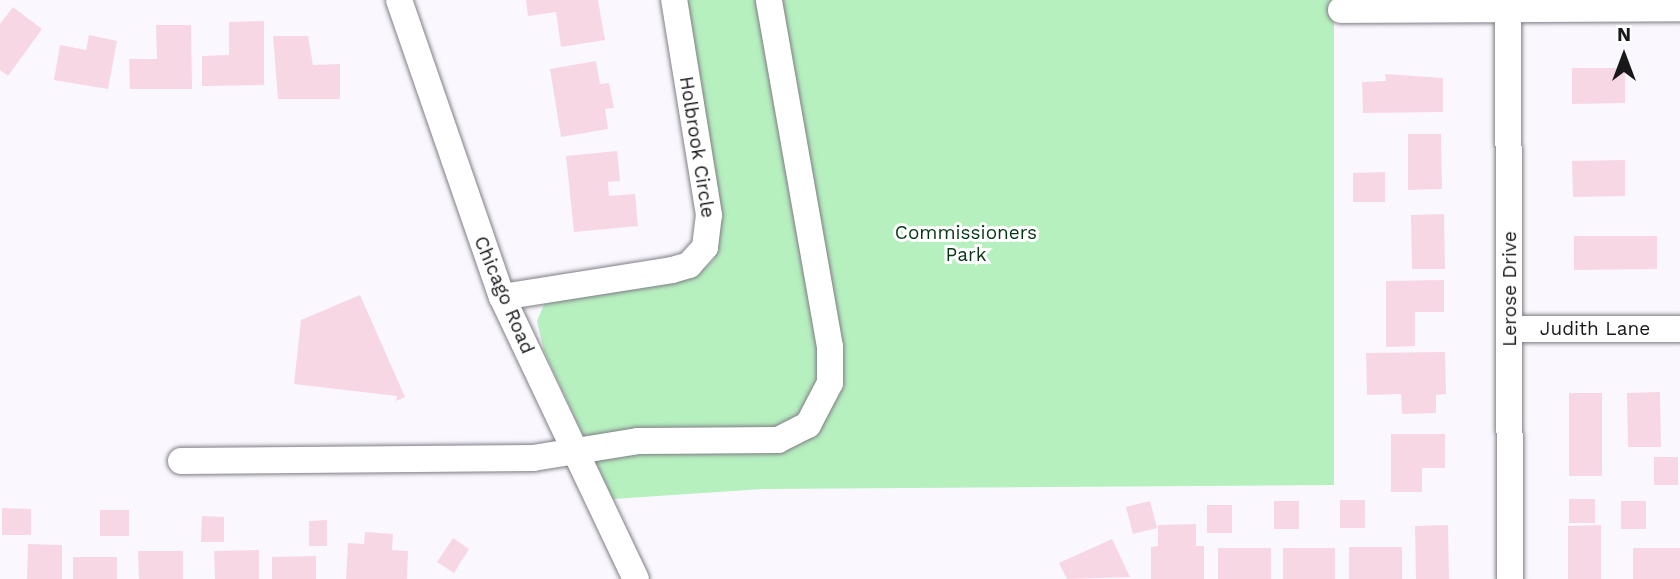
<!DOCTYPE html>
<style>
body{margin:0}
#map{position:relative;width:1680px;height:579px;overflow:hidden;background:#faf8fe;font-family:"Work Sans",sans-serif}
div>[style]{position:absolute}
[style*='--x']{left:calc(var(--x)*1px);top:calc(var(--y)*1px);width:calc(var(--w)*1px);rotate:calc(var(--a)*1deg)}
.green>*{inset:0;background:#b6f0bf}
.building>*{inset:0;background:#f7d7e4}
.roads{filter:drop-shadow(0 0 2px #807d86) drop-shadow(0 0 2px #807d86)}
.minor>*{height:26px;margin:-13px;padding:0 13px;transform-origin:13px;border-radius:13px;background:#fff}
span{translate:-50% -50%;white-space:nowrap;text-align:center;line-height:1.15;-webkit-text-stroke:6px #fff;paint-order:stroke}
.street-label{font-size:19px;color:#18171a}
.park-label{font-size:19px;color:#063615}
.north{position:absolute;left:1589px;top:21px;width:70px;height:70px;-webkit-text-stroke:5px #fff;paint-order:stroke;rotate:0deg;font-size:19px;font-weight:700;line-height:28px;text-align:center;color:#18171a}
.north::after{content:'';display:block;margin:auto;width:24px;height:32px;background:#18171a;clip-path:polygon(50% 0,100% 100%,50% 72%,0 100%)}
</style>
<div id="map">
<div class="green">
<i style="clip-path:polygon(686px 0,1334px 0,1334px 485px,763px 489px,613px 499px,544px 351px,537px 321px,545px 302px,699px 273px,714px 260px,721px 215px)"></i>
</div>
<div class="building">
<i style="clip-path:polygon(526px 0,598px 0,605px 40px,561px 47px,556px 12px,528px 16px)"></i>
<i style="clip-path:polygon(13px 7px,42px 29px,8px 76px,0 70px,0 24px)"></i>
<i style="clip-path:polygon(264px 21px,264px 85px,202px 86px,202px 56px,229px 55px,229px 22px)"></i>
<i style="clip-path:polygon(156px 25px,191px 25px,192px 89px,130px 89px,129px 59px,157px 59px)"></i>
<i style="clip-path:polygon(89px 35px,117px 41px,108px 89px,54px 80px,60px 45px,86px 50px)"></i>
<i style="clip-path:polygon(273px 36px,308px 36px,313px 65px,340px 64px,340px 99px,278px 99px)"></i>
<i style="clip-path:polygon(596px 61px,600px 84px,609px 83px,614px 108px,605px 109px,608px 129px,561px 137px,550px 69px)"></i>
<i style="clip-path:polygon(1572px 68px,1625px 68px,1625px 103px,1572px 104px)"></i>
<i style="clip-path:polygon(1385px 74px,1443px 78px,1443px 112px,1363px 113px,1362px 82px,1386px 81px)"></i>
<i style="clip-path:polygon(1408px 134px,1441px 134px,1442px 189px,1408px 190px)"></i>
<i style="clip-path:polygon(617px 151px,620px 181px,608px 182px,609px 196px,635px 194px,638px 226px,574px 232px,566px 156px)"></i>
<i style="clip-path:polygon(1625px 160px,1625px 196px,1573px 197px,1572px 161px)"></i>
<i style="clip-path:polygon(1385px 172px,1385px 202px,1353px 202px,1353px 173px)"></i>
<i style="clip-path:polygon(1444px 214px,1445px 269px,1412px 269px,1411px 215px)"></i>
<i style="clip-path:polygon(1574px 236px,1657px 236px,1657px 269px,1574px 270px)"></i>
<i style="clip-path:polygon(1444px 280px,1444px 312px,1415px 312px,1415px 346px,1386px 347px,1386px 281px)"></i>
<i style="clip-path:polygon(360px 295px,405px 397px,396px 401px,397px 396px,294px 384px,301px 320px)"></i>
<i style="clip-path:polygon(1445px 352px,1446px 394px,1436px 395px,1436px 413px,1402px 414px,1401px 394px,1367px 395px,1366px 353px)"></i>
<i style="clip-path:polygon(1660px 392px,1661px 447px,1628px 447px,1627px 393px)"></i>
<i style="clip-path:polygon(1569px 393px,1602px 393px,1602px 476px,1569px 476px)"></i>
<i style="clip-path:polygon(1391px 434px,1445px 434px,1445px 468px,1422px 468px,1422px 492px,1391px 492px)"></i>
<i style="clip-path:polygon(1654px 457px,1678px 457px,1678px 485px,1654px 485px)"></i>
<i style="clip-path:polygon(1569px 499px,1595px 499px,1595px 523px,1569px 523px)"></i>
<i style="clip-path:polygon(1340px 500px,1365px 500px,1365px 528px,1340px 528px)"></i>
<i style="clip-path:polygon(1150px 501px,1157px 528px,1133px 534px,1126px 507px)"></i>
<i style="clip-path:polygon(1274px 501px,1299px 501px,1299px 529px,1274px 529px)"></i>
<i style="clip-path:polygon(1621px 501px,1646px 501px,1646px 529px,1621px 529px)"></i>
<i style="clip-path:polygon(1207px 505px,1232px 505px,1232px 533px,1207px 533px)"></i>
<i style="clip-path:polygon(2px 508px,31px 509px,31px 535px,2px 535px)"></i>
<i style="clip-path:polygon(100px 510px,129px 510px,129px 536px,100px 536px)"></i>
<i style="clip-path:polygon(202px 516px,224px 517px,224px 542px,201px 542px)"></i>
<i style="clip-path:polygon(327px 520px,327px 546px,309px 546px,309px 521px)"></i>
<i style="clip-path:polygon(1196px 524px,1196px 546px,1204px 546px,1204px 579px,1151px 579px,1151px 547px,1158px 546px,1158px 525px)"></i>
<i style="clip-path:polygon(1448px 525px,1449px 579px,1416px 579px,1415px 526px)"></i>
<i style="clip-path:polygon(1601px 525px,1601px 579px,1568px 579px,1568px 526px)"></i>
<i style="clip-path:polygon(365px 532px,393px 534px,392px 550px,408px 551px,407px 579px,346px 579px,348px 543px,364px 544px)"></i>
<i style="clip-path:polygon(453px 538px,469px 549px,454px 573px,437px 562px)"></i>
<i style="clip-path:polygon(1112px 539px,1130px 577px,1067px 579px,1059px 563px)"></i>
<i style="clip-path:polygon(28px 544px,62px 545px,62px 579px,27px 579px)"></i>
<i style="clip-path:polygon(1349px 547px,1402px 547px,1402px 579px,1349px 579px)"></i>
<i style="clip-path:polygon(1218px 548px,1271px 548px,1271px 579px,1218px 579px)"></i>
<i style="clip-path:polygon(1283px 548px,1335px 548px,1335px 579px,1283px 579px)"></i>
<i style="clip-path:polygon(1633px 548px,1680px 548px,1680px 579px,1633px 579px)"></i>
<i style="clip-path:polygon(259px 550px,259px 579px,215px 579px,214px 551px)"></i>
<i style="clip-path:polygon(138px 551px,183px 551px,183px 579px,139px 579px)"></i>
<i style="clip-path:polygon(316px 556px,316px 579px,272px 579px,272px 557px)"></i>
<i style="clip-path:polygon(73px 557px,117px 557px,117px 579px,73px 579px)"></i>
</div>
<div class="roads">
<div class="minor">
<i style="--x:399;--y:0;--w:314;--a:70.9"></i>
<i style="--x:502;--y:297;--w:312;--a:64.6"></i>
<i style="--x:1508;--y:0;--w:579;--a:89.8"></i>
<i style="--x:1341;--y:10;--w:339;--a:-0.3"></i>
<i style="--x:502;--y:297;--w:172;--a:-9"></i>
<i style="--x:672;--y:270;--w:18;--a:-16"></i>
<i style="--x:689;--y:265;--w:24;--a:-48"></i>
<i style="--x:705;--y:247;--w:32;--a:-83"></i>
<i style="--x:709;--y:215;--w:218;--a:-99.2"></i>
<i style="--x:1510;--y:329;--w:170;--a:0"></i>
<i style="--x:181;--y:461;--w:352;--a:-0.5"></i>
<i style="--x:533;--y:458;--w:106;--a:-9.2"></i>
<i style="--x:638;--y:441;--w:140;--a:-0.4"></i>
<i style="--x:778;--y:440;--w:34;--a:-27"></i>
<i style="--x:808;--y:425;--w:47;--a:-62.4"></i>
<i style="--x:830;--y:383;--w:36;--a:-90"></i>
<i style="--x:830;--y:347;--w:352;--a:-100"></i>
</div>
</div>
<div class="street-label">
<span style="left:697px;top:147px;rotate:81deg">Holbrook Circle</span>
<span style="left:1510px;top:289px;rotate:-90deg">Lerose Drive</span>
<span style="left:504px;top:295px;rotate:67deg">Chicago Road</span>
<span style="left:1595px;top:329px">Judith Lane</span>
</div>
<div class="park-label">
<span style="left:966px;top:244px">Commissioners<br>Park</span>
</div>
<div class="north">N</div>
</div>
